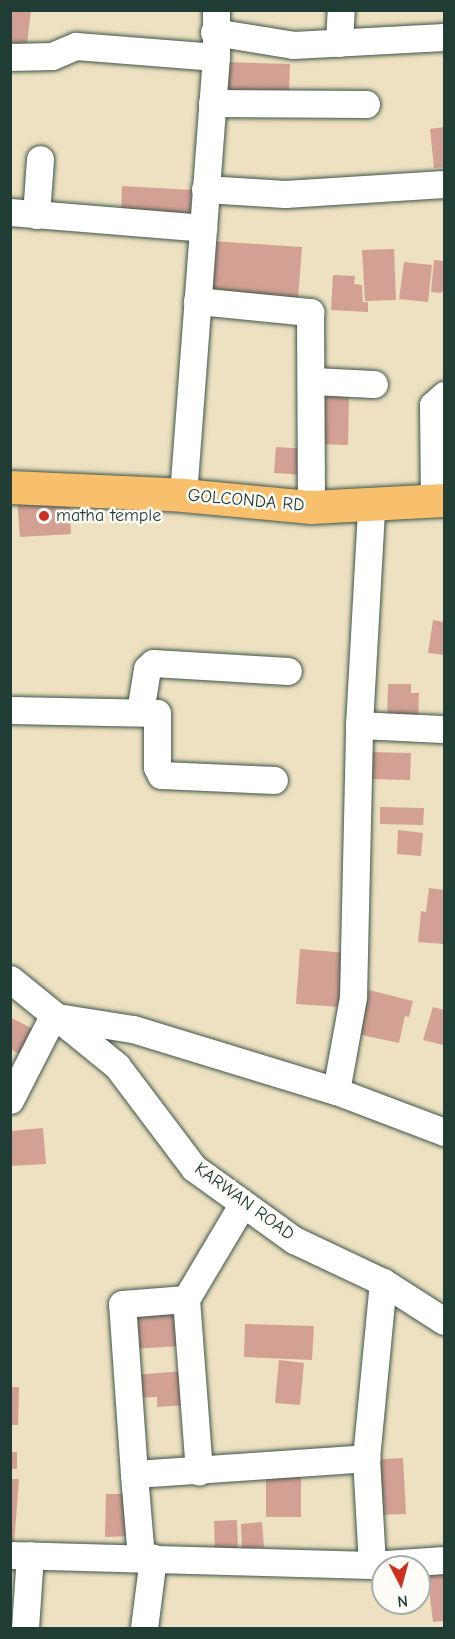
<!DOCTYPE html>
<style>
body{margin:0}
#map{position:relative;width:455px;height:1639px;overflow:hidden;background:#ede1c1;font-family:"Comic Neue",sans-serif}
div>[style]{position:absolute}
[style*='--x']{left:calc(var(--x)*1px);top:calc(var(--y)*1px);width:calc(var(--w)*1px);rotate:calc(var(--a)*1deg)}
.building>*{inset:0;background:#d3a094}
.roads{filter:drop-shadow(0 0 2px #3e5649) drop-shadow(0 0 2px #3e5649)}
.minor>*{height:27px;margin:-13.5px;padding:0 13.5px;transform-origin:13.5px;border-radius:13.5px;background:#fff}
.major>*{height:33px;margin:-16.5px;padding:0 16.5px;transform-origin:16.5px;border-radius:16.5px;background:#f8bf6c}
.dots>*{width:16px;height:16px;translate:-50% -50%;box-sizing:border-box;border:3px solid #fdfcf7;border-radius:50%}
span{translate:-50% -50%;white-space:nowrap;text-align:center;line-height:1.15;-webkit-text-stroke:5px #fdfcf7;paint-order:stroke}
.street-label{font-size:18px;color:#1f3d34}
.poi-label{font-size:18px;color:#1f3d34}
.left{translate:0 -50%;text-align:left}
.frame{position:absolute;inset:0;border:12px solid #1f3d34;pointer-events:none}
.north{position:absolute;left:371px;top:1555px;width:60px;height:60px;box-sizing:border-box;background:#fdfcf7;border:2px solid #a4b0a9;border-radius:50%;rotate:174deg;font-size:16px;font-weight:700;line-height:24px;text-align:center;color:#1f3d34}
.north::after{content:'';display:block;margin:auto;width:21px;height:27px;background:#c8321e;clip-path:polygon(50% 0,100% 100%,50% 72%,0 100%)}
</style>
<div id="map">
<div class="building">
<i style="clip-path:polygon(10px 10px,31px 10px,27px 44px,10px 43px)"></i>
<i style="clip-path:polygon(225px 62px,290px 64px,289px 92px,224px 90px)"></i>
<i style="clip-path:polygon(444px 127px,444px 167px,434px 168px,430px 129px)"></i>
<i style="clip-path:polygon(122px 186px,192px 190px,190px 219px,121px 216px)"></i>
<i style="clip-path:polygon(213px 241px,302px 247px,298px 298px,209px 291px)"></i>
<i style="clip-path:polygon(394px 249px,396px 300px,365px 301px,362px 250px)"></i>
<i style="clip-path:polygon(434px 260px,444px 261px,444px 290px,441px 293px,431px 292px)"></i>
<i style="clip-path:polygon(404px 262px,432px 265px,428px 302px,399px 299px)"></i>
<i style="clip-path:polygon(333px 275px,355px 276px,354px 284px,362px 285px,363px 302px,368px 302px,368px 312px,331px 310px)"></i>
<i style="clip-path:polygon(316px 387px,349px 388px,348px 445px,314px 444px)"></i>
<i style="clip-path:polygon(276px 447px,309px 449px,307px 475px,274px 473px)"></i>
<i style="clip-path:polygon(69px 495px,71px 534px,20px 537px,17px 498px)"></i>
<i style="clip-path:polygon(433px 620px,444px 622px,444px 655px,428px 653px)"></i>
<i style="clip-path:polygon(388px 684px,411px 684px,411px 693px,419px 693px,418px 723px,387px 723px)"></i>
<i style="clip-path:polygon(369px 752px,411px 753px,410px 780px,368px 779px)"></i>
<i style="clip-path:polygon(380px 807px,424px 808px,423px 825px,380px 824px)"></i>
<i style="clip-path:polygon(398px 830px,423px 833px,421px 856px,397px 854px)"></i>
<i style="clip-path:polygon(429px 888px,444px 890px,444px 944px,418px 942px,421px 911px,426px 912px)"></i>
<i style="clip-path:polygon(300px 949px,347px 953px,341px 1007px,296px 1004px)"></i>
<i style="clip-path:polygon(369px 990px,413px 1001px,409px 1017px,405px 1016px,399px 1043px,357px 1034px)"></i>
<i style="clip-path:polygon(433px 1007px,444px 1010px,443px 1045px,423px 1040px)"></i>
<i style="clip-path:polygon(10px 1017px,33px 1029px,20px 1054px,10px 1049px)"></i>
<i style="clip-path:polygon(43px 1128px,46px 1164px,10px 1166px,10px 1131px)"></i>
<i style="clip-path:polygon(181px 1309px,183px 1346px,129px 1349px,127px 1312px)"></i>
<i style="clip-path:polygon(245px 1324px,314px 1326px,312px 1360px,244px 1357px)"></i>
<i style="clip-path:polygon(279px 1360px,304px 1363px,300px 1405px,275px 1403px)"></i>
<i style="clip-path:polygon(185px 1371px,187px 1405px,157px 1407px,157px 1397px,133px 1398px,132px 1375px)"></i>
<i style="clip-path:polygon(10px 1387px,19px 1387px,18px 1425px,10px 1425px)"></i>
<i style="clip-path:polygon(10px 1452px,17px 1452px,17px 1469px,10px 1469px)"></i>
<i style="clip-path:polygon(403px 1458px,406px 1514px,373px 1515px,369px 1460px)"></i>
<i style="clip-path:polygon(266px 1472px,301px 1472px,301px 1517px,266px 1517px)"></i>
<i style="clip-path:polygon(10px 1479px,19px 1479px,14px 1545px,10px 1545px)"></i>
<i style="clip-path:polygon(106px 1494px,130px 1494px,131px 1536px,105px 1537px)"></i>
<i style="clip-path:polygon(237px 1520px,238px 1550px,215px 1551px,214px 1521px)"></i>
<i style="clip-path:polygon(262px 1522px,264px 1547px,242px 1549px,241px 1524px)"></i>
<i style="clip-path:polygon(444px 1571px,444px 1621px,433px 1622px,427px 1573px)"></i>
</div>
<div class="roads">
<div class="minor">
<i style="--x:214;--y:32;--w:80;--a:9.3"></i>
<i style="--x:293;--y:45;--w:151;--a:-3"></i>
<i style="--x:339;--y:43;--w:33;--a:-87"></i>
<i style="--x:10;--y:57;--w:42;--a:-1.4"></i>
<i style="--x:52;--y:56;--w:26;--a:-23"></i>
<i style="--x:76;--y:46;--w:140;--a:4.5"></i>
<i style="--x:212;--y:103;--w:154;--a:0.4"></i>
<i style="--x:205;--y:189;--w:80;--a:3.6"></i>
<i style="--x:285;--y:194;--w:159;--a:-3.6"></i>
<i style="--x:10;--y:212;--w:194;--a:4.7"></i>
<i style="--x:36;--y:215;--w:56;--a:-85.9"></i>
<i style="--x:197;--y:301;--w:114;--a:5.6"></i>
<i style="--x:310;--y:312;--w:195;--a:89.7"></i>
<i style="--x:312;--y:381;--w:62;--a:2.8"></i>
<i style="--x:183;--y:495;--w:439;--a:-85.7"></i>
<i style="--x:216;--y:57;--w:47;--a:-90"></i>
<i style="--x:434;--y:500;--w:95;--a:-90.6"></i>
<i style="--x:433;--y:405;--w:15;--a:-42"></i>
<i style="--x:10;--y:710;--w:147;--a:1.2"></i>
<i style="--x:157;--y:713;--w:54;--a:90"></i>
<i style="--x:157;--y:767;--w:9;--a:63"></i>
<i style="--x:161;--y:775;--w:113;--a:2.5"></i>
<i style="--x:140;--y:712;--w:44;--a:-80.8"></i>
<i style="--x:147;--y:669;--w:8;--a:-45"></i>
<i style="--x:153;--y:663;--w:135;--a:3.4"></i>
<i style="--x:359;--y:725;--w:85;--a:2.7"></i>
<i style="--x:10;--y:979;--w:138;--a:39.1"></i>
<i style="--x:117;--y:1066;--w:128;--a:53"></i>
<i style="--x:194;--y:1168;--w:123;--a:35.8"></i>
<i style="--x:294;--y:1240;--w:98;--a:25.3"></i>
<i style="--x:383;--y:1282;--w:72;--a:32.6"></i>
<i style="--x:57;--y:1017;--w:77;--a:9"></i>
<i style="--x:133;--y:1029;--w:212;--a:17"></i>
<i style="--x:336;--y:1091;--w:116;--a:20.8"></i>
<i style="--x:336;--y:1091;--w:96;--a:-79.7"></i>
<i style="--x:353;--y:997;--w:272;--a:-88.7"></i>
<i style="--x:359;--y:725;--w:218;--a:-86.8"></i>
<i style="--x:10;--y:1100;--w:94;--a:-62.9"></i>
<i style="--x:186;--y:1299;--w:173;--a:85.7"></i>
<i style="--x:134;--y:1474;--w:170;--a:-94"></i>
<i style="--x:122;--y:1304;--w:64;--a:-4.5"></i>
<i style="--x:186;--y:1299;--w:109;--a:-59.2"></i>
<i style="--x:10;--y:1555;--w:362;--a:1.6"></i>
<i style="--x:372;--y:1565;--w:72;--a:-4"></i>
<i style="--x:141;--y:1558;--w:84;--a:-94.8"></i>
<i style="--x:134;--y:1474;--w:233;--a:-3.9"></i>
<i style="--x:372;--y:1565;--w:107;--a:-93.2"></i>
<i style="--x:366;--y:1458;--w:177;--a:-84.5"></i>
<i style="--x:25;--y:1628;--w:73;--a:-86.1"></i>
<i style="--x:144;--y:1628;--w:71;--a:-82.7"></i>
</div>
<div class="major">
<i style="--x:10;--y:487;--w:173;--a:2.6"></i>
<i style="--x:183;--y:495;--w:129;--a:5.4"></i>
<i style="--x:311;--y:507;--w:133;--a:-3"></i>
</div>
</div>
<div class="dots">
<i style="left:44px;top:516px;background:#c8321e"></i>
</div>
<div class="street-label">
<span style="left:246px;top:501px;rotate:5deg">GOLCONDA RD</span>
<span style="left:244px;top:1202px;rotate:36deg">KARWAN ROAD</span>
</div>
<div class="poi-label">
<span class="left" style="left:56px;top:516px">matha temple</span>
</div>
<div class="frame"></div>
<div class="north">N</div>
</div>
